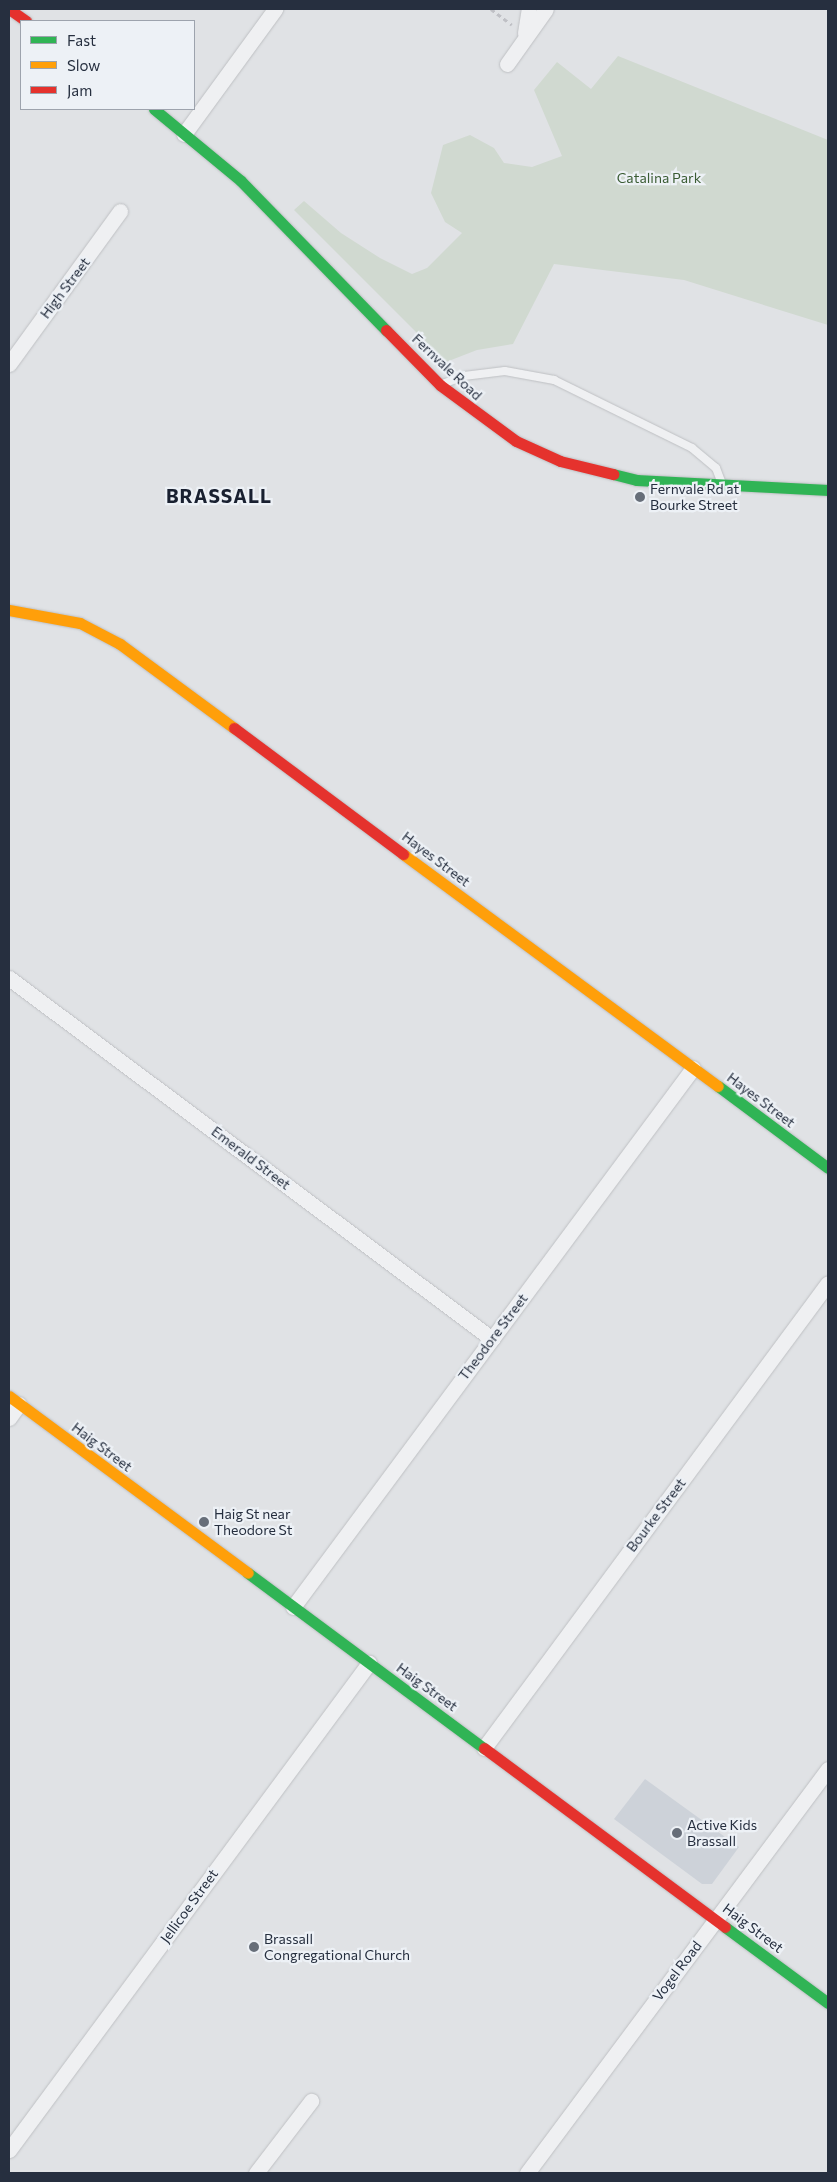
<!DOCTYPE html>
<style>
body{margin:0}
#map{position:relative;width:837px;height:2182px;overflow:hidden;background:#e0e2e5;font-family:Commissioner,sans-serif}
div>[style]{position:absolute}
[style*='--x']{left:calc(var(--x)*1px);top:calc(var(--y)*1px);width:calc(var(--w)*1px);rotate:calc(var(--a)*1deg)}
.built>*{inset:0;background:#cdd2d9}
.green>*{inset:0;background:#d0d9d0}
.path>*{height:3px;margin-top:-1.5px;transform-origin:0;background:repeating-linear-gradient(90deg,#bfc0c5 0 4px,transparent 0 8px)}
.roads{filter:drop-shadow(0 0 1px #bec0c3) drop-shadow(0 0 1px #bec0c3)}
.lane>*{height:8px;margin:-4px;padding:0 4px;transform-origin:4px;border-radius:4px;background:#eff0f2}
.street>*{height:15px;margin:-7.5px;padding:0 7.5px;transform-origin:7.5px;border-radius:7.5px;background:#eff0f2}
.fast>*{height:11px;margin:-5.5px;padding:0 5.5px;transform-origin:5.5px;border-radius:5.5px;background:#30b455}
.slow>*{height:11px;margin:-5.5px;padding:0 5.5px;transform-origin:5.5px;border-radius:5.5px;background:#ff9f0a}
.jam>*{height:11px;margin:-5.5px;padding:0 5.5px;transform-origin:5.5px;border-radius:5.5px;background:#e5322d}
.dots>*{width:14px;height:14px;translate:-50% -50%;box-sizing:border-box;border:2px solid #edf1f6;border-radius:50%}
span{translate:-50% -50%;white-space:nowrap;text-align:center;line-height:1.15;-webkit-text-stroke:4.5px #edf1f6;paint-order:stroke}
.park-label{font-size:14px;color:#3a5c33}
.street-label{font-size:14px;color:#262f3f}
.poi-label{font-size:14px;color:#262f3f}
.left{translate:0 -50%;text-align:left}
.district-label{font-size:19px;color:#192030;font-weight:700;letter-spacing:1px}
.frame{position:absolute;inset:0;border:10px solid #262f3f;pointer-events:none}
.legend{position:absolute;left:20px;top:20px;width:175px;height:90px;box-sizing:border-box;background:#edf1f6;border:1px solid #9da3ad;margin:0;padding:6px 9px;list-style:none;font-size:15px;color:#262f3f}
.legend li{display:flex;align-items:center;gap:10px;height:25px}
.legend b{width:25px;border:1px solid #9da3ad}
</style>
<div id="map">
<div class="built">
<i style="clip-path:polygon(645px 1779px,739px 1847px,712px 1884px,702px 1884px,614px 1819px)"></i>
</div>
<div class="green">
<i style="clip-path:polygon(618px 56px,828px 140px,828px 325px,684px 280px,554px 264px,513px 344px,477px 350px,446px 362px,294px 210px,304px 201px,341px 233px,380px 258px,412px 274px,427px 268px,462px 233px,445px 222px,431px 193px,443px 145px,470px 135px,494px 148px,504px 163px,532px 167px,562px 156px,534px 90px,557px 62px,591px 89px)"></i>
</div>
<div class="path">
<i style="--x:491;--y:9;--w:26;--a:37"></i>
</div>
<div class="roads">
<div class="lane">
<i style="--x:445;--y:383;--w:20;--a:-20"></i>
<i style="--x:464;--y:376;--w:41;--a:-7"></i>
<i style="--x:505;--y:371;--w:50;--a:10.4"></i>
<i style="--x:554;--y:380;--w:154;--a:26.2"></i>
<i style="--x:692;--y:448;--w:31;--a:40"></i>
<i style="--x:716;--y:468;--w:14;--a:69"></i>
</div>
<div class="street">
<i style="--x:525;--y:33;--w:24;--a:-81"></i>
<i style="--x:507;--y:64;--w:67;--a:-54.7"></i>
<i style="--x:184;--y:134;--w:155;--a:-53.9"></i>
<i style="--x:9;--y:364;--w:189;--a:-54"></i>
<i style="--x:9;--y:978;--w:603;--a:36.77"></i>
<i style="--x:9;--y:1418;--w:17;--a:-54"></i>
<i style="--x:293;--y:1607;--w:671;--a:-53.42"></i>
<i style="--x:484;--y:1748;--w:578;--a:-53.51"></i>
<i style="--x:9;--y:2150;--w:606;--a:-53.53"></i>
<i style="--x:256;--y:2173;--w:91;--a:-52.6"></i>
<i style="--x:527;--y:2173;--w:504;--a:-53.31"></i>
</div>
<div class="fast">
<i style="--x:154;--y:109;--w:113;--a:39.6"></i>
<i style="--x:241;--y:181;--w:208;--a:45.8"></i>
<i style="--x:613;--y:474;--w:25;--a:14"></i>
<i style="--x:637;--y:480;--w:191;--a:3"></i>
<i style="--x:718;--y:1086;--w:137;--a:36.7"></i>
<i style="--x:248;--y:1573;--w:294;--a:36.6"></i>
<i style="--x:725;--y:1927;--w:128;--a:36.4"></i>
</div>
<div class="slow">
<i style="--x:9;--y:610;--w:72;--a:10.4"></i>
<i style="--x:80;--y:623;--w:45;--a:27.7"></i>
<i style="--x:120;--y:644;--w:142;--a:36.4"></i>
<i style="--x:403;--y:854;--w:391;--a:36.4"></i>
<i style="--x:9;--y:1396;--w:297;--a:36.5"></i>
</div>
<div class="jam">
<i style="--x:9;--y:9;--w:21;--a:35"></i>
<i style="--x:386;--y:330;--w:77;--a:45.5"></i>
<i style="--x:440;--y:385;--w:94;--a:36.4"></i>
<i style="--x:516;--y:441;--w:48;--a:24.4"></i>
<i style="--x:560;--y:461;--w:55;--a:13.8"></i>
<i style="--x:234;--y:728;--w:211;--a:36.7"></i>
<i style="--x:484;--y:1748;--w:300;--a:36.6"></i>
</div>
</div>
<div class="dots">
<i style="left:640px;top:497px;background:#676e79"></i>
<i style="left:204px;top:1522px;background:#676e79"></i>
<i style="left:677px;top:1833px;background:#676e79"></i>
<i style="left:254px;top:1947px;background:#676e79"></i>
</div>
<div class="park-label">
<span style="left:659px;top:178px">Catalina Park</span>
</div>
<div class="street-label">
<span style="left:65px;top:288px;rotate:-53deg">High Street</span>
<span style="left:447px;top:367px;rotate:43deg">Fernvale Road</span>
<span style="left:436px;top:859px;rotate:37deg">Hayes Street</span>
<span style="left:761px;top:1100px;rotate:37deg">Hayes Street</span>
<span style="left:251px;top:1158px;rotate:37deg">Emerald Street</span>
<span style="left:493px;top:1337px;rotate:-53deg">Theodore Street</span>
<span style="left:102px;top:1447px;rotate:37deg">Haig Street</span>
<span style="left:656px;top:1515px;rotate:-53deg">Bourke Street</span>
<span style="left:427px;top:1687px;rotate:36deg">Haig Street</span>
<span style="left:189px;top:1906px;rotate:-54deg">Jellicoe Street</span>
<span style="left:753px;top:1928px;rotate:37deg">Haig Street</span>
<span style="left:677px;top:1971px;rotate:-53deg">Vogel Road</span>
</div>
<div class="poi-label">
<span class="left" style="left:650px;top:497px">Fernvale Rd at<br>Bourke Street</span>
<span class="left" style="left:214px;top:1522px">Haig St near<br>Theodore St</span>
<span class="left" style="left:687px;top:1833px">Active Kids<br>Brassall</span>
<span class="left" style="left:264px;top:1947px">Brassall<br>Congregational Church</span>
</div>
<div class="district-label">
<span style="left:219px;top:496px">BRASSALL</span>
</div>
<div class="frame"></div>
<ul class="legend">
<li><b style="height:6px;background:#30b455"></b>Fast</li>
<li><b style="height:6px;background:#ff9f0a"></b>Slow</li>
<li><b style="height:6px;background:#e5322d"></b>Jam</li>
</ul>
</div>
